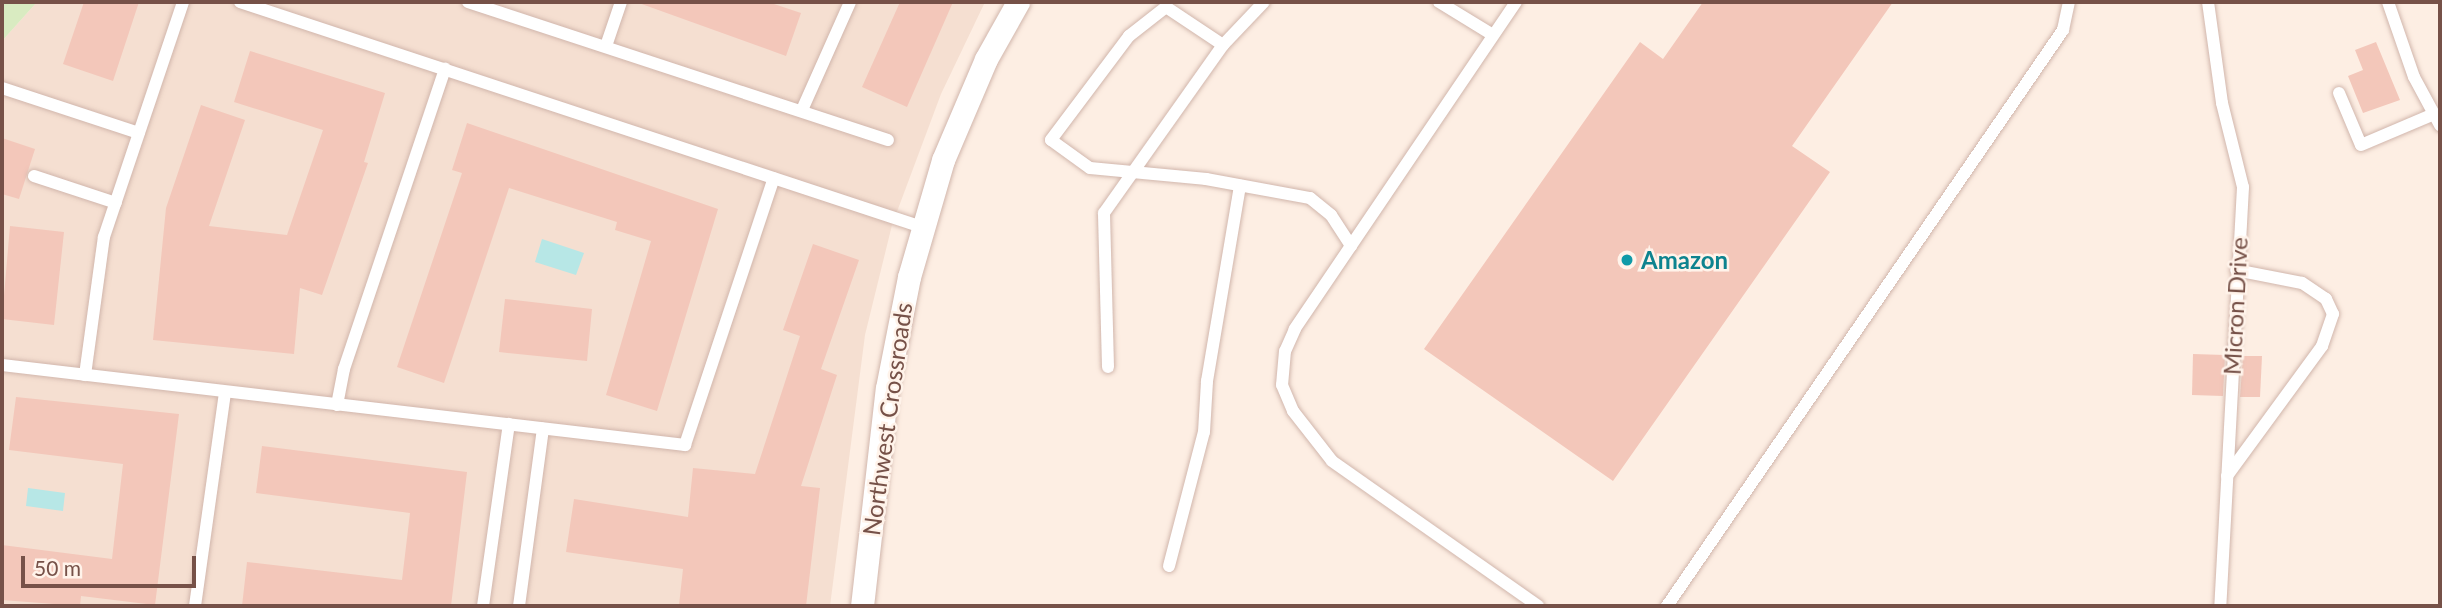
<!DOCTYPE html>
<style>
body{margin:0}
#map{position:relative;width:2442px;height:608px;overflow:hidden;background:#fdeee3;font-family:Lato,sans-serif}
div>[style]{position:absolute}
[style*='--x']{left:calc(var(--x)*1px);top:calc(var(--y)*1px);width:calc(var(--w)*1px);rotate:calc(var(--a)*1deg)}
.residential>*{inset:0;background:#f5dfd1}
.green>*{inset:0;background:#d9ebc1}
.water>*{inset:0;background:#b7e7e6}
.building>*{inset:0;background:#f3c7ba}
.roads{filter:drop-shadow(0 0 2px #d1b6ac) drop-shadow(0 0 2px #d1b6ac)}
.service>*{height:12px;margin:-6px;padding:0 6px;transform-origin:6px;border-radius:6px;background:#fff}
.minor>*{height:23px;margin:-11.5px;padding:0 11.5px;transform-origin:11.5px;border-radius:11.5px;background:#fff}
.dots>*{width:19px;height:19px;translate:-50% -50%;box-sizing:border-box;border:4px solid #fff3ea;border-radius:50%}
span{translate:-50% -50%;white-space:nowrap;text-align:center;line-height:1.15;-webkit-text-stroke:5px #fff3ea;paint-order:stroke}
.culture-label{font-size:24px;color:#0d838f;font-weight:700}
.left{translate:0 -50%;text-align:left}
.street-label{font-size:24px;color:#765148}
.frame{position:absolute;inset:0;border:4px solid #765148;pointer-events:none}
.scale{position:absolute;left:21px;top:556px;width:175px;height:32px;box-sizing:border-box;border:4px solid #765148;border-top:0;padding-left:9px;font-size:21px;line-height:24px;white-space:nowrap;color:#765148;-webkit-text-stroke:5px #fff3ea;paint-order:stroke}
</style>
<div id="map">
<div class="residential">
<i style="clip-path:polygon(37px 2px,985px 2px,941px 94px,892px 225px,865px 335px,830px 606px,2px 606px,2px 41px)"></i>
</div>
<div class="green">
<i style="clip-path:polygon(2px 2px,37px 2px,2px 41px)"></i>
</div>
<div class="water">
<i style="clip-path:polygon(542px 239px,584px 253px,576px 275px,535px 262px)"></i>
<i style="clip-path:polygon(28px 488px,65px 493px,63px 511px,26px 506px)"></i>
</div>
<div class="building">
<i style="clip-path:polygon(84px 2px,139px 2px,113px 81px,63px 64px)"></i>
<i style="clip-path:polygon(636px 2px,768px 2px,801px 13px,786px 56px)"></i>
<i style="clip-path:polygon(900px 2px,953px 2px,907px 107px,862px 87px)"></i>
<i style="clip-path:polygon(1703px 2px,1893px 2px,1792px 146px,1830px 172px,1613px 481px,1424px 349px,1640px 42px,1663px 59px)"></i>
<i style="clip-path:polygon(2376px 42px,2400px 100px,2363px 113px,2348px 76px,2363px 70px,2355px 50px)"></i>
<i style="clip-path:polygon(250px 51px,385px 93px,364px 162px,368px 163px,322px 295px,300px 288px,294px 354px,153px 340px,166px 208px,201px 105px,245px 120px,209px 226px,287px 235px,323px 130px,234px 102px)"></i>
<i style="clip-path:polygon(467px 123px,718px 209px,657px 411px,606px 395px,651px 241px,615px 230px,617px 222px,509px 188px,444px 383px,397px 367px,462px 173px,452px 170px)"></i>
<i style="clip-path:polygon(2px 138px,35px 149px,19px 199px,2px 194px)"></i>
<i style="clip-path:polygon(10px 226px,64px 232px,54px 325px,2px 319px)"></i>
<i style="clip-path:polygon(813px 244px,859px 260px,821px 369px,837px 375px,801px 486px,820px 488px,806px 606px,679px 605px,683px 569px,566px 552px,574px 499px,688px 517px,693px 468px,755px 474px,800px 336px,783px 330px)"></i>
<i style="clip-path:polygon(505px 299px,592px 309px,587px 361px,499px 352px)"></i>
<i style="clip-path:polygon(2193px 354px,2225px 355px,2223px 396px,2192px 395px)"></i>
<i style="clip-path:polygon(2243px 356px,2262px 356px,2260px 397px,2240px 397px)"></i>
<i style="clip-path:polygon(16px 397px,179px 414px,155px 605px,81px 596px,80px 606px,2px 600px,2px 545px,112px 559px,123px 464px,9px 450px)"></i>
<i style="clip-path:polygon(262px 446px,467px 472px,451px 606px,242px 606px,247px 562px,402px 580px,410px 513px,256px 493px)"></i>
</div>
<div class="roads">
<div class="service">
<i style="--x:240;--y:2;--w:718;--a:18.26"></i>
<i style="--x:468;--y:2;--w:442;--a:18.2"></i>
<i style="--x:1439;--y:2;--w:63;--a:31.4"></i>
<i style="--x:1516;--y:2;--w:395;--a:124.1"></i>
<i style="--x:1295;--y:329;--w:24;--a:114"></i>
<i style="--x:1285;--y:351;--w:34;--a:95"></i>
<i style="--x:1282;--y:385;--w:28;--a:67"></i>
<i style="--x:1293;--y:411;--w:63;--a:52"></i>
<i style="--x:1332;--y:461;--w:252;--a:35.1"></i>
<i style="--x:2208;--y:2;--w:102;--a:82.1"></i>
<i style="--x:2222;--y:103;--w:87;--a:76"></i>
<i style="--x:2243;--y:187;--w:420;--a:93.1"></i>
<i style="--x:2388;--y:2;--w:79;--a:70.9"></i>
<i style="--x:2414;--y:77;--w:55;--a:61.6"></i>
<i style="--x:1223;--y:45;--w:69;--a:-146.3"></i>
<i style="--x:1166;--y:7;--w:47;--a:141.9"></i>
<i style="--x:1129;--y:36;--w:130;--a:126.9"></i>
<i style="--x:1051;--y:140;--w:48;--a:35.7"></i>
<i style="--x:1090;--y:168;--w:117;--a:5.4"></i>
<i style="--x:1206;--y:179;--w:106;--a:10.4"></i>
<i style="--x:1310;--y:198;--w:27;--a:39"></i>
<i style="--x:1331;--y:215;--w:37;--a:57"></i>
<i style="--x:606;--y:46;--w:46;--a:-71.2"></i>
<i style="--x:2;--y:88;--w:144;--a:18.2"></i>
<i style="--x:2339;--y:93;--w:56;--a:67.1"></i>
<i style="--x:2361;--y:145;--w:79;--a:-23"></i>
<i style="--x:802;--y:110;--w:118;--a:-66"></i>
<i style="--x:34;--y:176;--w:86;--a:18.2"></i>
<i style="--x:2;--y:365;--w:688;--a:6.68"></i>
<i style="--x:685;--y:445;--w:281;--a:-71.6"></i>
<i style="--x:1108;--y:367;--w:154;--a:-91.5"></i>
<i style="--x:1104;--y:213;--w:206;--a:-54.7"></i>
<i style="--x:1223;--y:45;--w:59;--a:-46.4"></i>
<i style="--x:85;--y:375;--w:139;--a:-82.2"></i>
<i style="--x:104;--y:237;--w:248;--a:-71.4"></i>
<i style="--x:337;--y:405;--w:37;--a:-79"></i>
<i style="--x:344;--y:369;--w:317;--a:-71.4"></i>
<i style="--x:2227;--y:476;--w:161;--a:-53.8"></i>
<i style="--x:2322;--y:346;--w:34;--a:-71"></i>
<i style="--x:2333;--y:314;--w:17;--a:-115"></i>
<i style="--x:2326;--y:299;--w:29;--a:-146"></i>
<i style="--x:2302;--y:283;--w:67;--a:-168.9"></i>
<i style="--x:1169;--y:566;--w:138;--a:-75.4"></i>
<i style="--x:1204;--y:432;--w:51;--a:-86.6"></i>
<i style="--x:1207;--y:381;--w:198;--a:-80.4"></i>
<i style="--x:195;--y:606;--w:216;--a:-82"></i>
<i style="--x:483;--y:606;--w:184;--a:-81.9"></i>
<i style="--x:519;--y:606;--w:179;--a:-82.3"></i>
<i style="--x:1667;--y:606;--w:699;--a:-55.49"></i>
<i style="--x:2063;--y:30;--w:29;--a:-78"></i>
</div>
<div class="minor">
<i style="--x:862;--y:606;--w:219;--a:-83.5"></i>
<i style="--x:887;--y:388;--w:113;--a:-78.8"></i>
<i style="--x:909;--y:277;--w:122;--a:-73.8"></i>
<i style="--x:943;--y:160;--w:110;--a:-66.9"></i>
<i style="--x:986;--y:59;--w:65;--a:-60.7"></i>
</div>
</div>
<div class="dots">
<i style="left:1627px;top:260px;background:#0f9aa8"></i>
</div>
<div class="culture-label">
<span class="left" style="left:1641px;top:260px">Amazon</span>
</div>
<div class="street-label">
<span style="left:2235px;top:306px;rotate:-87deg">Micron Drive</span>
<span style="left:887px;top:419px;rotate:-82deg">Northwest Crossroads</span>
</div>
<div class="frame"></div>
<div class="scale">50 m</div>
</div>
